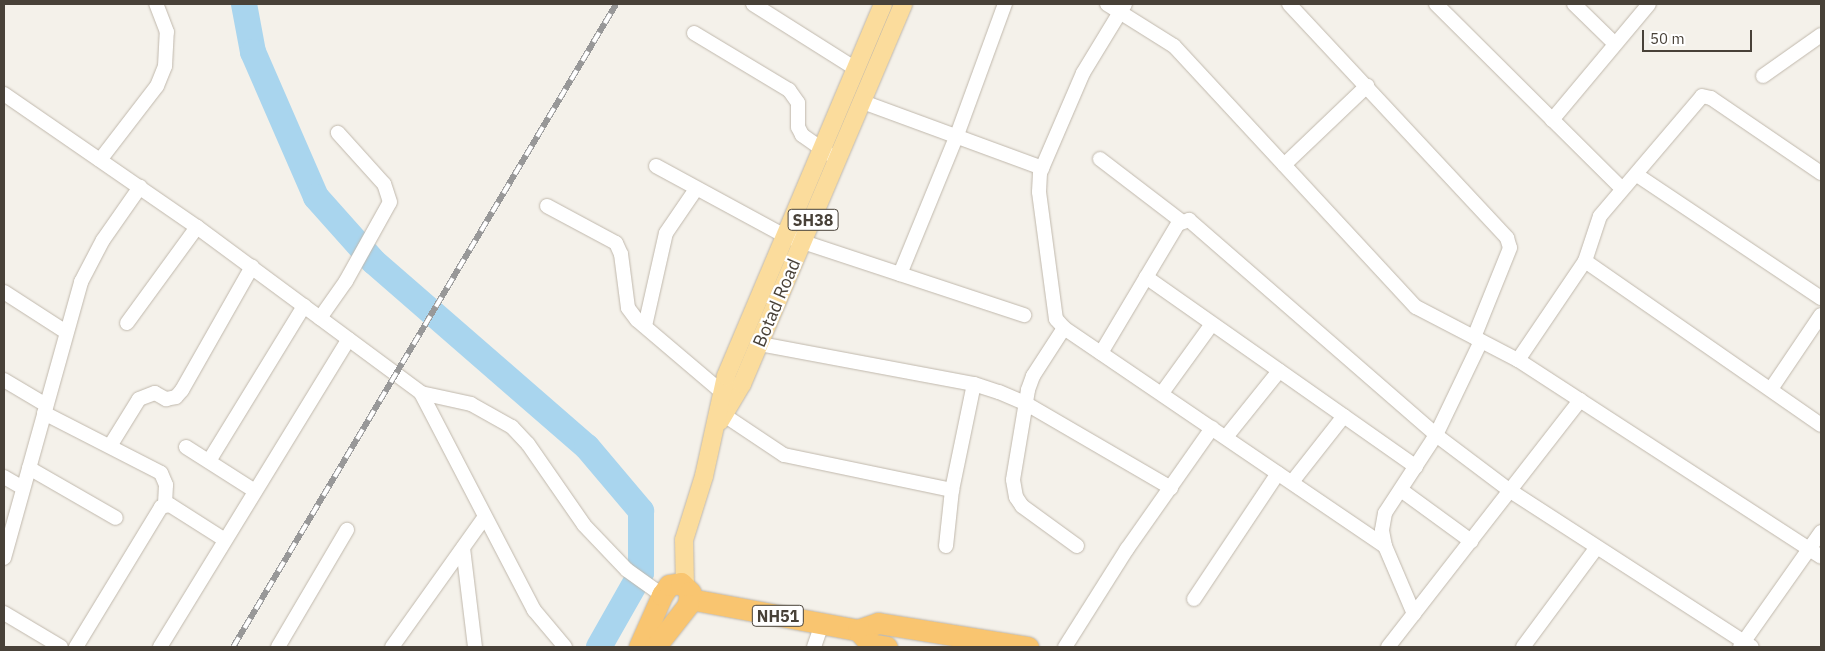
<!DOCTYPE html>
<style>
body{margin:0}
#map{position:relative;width:1825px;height:651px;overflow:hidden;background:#f4f1ea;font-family:"IBM Plex Sans",sans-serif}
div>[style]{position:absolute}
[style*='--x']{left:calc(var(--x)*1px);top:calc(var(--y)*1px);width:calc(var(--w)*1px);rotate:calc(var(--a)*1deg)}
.river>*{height:26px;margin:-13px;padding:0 13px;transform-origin:13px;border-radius:13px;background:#a9d5ee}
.roads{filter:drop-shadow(0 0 1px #c0b8ac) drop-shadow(0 0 1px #c0b8ac)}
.minor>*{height:14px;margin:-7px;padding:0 7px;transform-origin:7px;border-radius:7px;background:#fff}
.major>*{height:18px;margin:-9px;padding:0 9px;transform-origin:9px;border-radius:9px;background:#fbdc9c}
.highway>*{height:21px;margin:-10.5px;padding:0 10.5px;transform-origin:10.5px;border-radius:10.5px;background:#f9c570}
.rail>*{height:5.5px;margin-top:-2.75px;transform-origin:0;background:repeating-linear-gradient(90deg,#fff 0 11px,#989898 0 22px);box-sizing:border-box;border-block:1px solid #989898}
span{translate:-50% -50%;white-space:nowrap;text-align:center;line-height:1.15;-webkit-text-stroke:4.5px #fff;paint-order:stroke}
.shield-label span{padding:1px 4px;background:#fff;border:1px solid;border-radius:4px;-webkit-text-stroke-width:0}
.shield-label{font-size:16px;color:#484138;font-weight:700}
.street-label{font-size:18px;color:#484138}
.frame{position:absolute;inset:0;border:5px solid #484138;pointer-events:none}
.scale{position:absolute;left:1642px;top:30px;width:110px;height:22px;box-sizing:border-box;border:2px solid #484138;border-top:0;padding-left:6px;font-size:15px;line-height:18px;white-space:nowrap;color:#484138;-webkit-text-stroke:4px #fff;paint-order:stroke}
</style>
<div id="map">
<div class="river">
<i style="--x:244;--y:4;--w:49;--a:79.4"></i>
<i style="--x:253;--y:52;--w:158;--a:66.5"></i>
<i style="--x:316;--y:197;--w:87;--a:48.3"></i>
<i style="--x:374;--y:262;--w:282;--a:41"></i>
<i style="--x:587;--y:447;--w:84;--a:49.8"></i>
<i style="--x:641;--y:511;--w:62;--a:90"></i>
<i style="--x:641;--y:573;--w:85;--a:119.6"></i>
</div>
<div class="roads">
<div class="minor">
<i style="--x:753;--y:4;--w:122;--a:32.3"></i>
<i style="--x:1107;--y:4;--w:79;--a:32.1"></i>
<i style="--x:1174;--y:46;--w:356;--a:47.2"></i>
<i style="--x:1416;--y:307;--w:115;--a:27.5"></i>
<i style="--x:1518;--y:360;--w:361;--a:33"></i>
<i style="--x:1125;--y:4;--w:81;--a:121.3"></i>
<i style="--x:1083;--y:73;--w:109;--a:113.3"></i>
<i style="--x:1040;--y:173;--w:19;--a:93"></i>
<i style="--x:1039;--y:192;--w:128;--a:82.4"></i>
<i style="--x:1056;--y:319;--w:12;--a:48"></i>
<i style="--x:1064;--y:328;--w:388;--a:34.2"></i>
<i style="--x:1289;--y:4;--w:320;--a:47"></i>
<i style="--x:1507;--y:238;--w:10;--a:73"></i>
<i style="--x:1510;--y:248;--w:96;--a:112"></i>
<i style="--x:1436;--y:4;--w:262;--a:44.8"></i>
<i style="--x:1574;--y:4;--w:57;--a:44.3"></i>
<i style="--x:694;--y:33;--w:111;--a:31"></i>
<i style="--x:789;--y:90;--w:16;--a:55"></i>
<i style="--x:798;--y:103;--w:24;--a:90"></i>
<i style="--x:798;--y:127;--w:9;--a:63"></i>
<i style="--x:802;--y:135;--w:33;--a:35"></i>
<i style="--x:1763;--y:76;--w:71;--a:-35.3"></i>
<i style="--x:4;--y:94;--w:234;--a:34.6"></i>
<i style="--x:197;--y:227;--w:279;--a:36.5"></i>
<i style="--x:421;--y:393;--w:245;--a:62.5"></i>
<i style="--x:534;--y:610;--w:48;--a:50"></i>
<i style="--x:863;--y:102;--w:191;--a:20.2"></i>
<i style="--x:1552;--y:120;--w:151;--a:-50.1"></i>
<i style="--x:1100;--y:159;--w:102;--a:37.4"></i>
<i style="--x:100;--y:160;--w:93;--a:-52.4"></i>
<i style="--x:157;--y:86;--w:22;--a:-68"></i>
<i style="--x:165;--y:66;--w:34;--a:-87"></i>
<i style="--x:167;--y:32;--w:30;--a:-111"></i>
<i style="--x:1284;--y:165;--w:115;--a:-43.6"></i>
<i style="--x:656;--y:166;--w:147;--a:28.5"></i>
<i style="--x:785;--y:236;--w:252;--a:18.3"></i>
<i style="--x:1637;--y:175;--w:221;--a:33.8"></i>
<i style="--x:547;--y:206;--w:78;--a:28.2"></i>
<i style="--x:616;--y:243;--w:12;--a:66"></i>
<i style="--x:621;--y:254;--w:54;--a:82.6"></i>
<i style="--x:628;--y:308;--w:15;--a:53"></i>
<i style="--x:637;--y:320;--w:111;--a:40.3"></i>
<i style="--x:1585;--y:261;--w:287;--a:34.8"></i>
<i style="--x:900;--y:274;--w:150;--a:-67.7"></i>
<i style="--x:957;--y:135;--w:140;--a:-69.9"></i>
<i style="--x:1146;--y:277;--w:330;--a:35.1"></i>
<i style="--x:4;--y:292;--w:74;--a:32.8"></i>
<i style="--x:320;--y:318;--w:45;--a:-54.9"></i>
<i style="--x:346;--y:281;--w:90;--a:-60.9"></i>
<i style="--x:390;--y:202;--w:19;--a:-108"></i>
<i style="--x:384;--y:184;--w:69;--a:-132"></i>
<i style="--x:127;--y:323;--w:119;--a:-53.9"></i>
<i style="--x:645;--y:326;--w:95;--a:-77.3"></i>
<i style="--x:666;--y:233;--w:53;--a:-55.7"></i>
<i style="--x:1064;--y:328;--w:57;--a:122.9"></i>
<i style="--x:1033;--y:376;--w:15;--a:110"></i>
<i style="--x:1028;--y:390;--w:91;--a:99.5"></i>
<i style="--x:1013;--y:480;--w:17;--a:80"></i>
<i style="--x:1016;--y:497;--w:11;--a:56"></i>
<i style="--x:1022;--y:506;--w:68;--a:36"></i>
<i style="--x:760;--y:344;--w:218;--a:10.6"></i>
<i style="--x:974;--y:384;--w:26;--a:18"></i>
<i style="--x:999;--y:392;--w:28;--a:23"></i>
<i style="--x:1025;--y:403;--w:169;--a:30.2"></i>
<i style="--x:1101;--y:353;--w:150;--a:-59.2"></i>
<i style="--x:1178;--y:224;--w:12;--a:-20"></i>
<i style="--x:1189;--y:220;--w:327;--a:41"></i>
<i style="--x:1436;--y:435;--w:91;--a:37"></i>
<i style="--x:1509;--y:490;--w:289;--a:32.9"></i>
<i style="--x:1518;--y:360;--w:120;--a:-55.9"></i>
<i style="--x:1585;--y:261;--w:47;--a:-71.6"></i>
<i style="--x:1600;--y:216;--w:157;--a:-49.6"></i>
<i style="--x:1702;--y:96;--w:9;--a:13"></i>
<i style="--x:1711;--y:98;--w:133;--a:34.3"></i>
<i style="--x:4;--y:380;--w:49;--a:30.8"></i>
<i style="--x:1771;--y:389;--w:89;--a:-56"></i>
<i style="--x:421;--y:393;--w:51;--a:12.4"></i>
<i style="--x:471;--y:404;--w:47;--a:29.3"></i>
<i style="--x:512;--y:427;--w:23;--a:47"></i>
<i style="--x:528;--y:444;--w:98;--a:55.3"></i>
<i style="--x:584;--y:525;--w:62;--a:46.3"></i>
<i style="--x:627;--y:570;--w:43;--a:35.5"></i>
<i style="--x:1162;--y:393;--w:85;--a:-54.1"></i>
<i style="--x:44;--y:413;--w:131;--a:27.1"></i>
<i style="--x:161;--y:473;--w:13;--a:67"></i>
<i style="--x:166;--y:485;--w:19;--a:93"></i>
<i style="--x:724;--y:415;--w:72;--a:33.7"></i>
<i style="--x:784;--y:455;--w:172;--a:11.8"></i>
<i style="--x:1226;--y:437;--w:85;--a:-51.2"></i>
<i style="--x:110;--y:446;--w:55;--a:-58.3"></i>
<i style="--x:139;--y:399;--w:17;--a:-21"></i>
<i style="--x:155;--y:393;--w:13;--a:29"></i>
<i style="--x:166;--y:399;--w:10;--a:-11"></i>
<i style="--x:176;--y:397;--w:9;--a:-49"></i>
<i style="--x:182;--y:390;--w:142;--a:-60.4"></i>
<i style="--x:186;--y:447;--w:82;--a:32.5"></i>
<i style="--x:209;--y:461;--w:182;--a:-58.5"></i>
<i style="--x:29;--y:468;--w:100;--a:29.9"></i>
<i style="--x:4;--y:477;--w:22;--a:30"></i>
<i style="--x:1292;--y:482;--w:84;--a:-51.8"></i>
<i style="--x:1401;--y:490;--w:87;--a:36.1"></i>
<i style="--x:946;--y:546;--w:56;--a:-83.9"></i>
<i style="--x:952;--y:490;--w:108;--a:-78.3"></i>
<i style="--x:463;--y:548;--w:100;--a:83.1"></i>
<i style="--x:4;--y:558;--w:287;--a:-74.4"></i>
<i style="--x:81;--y:282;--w:47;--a:-62.4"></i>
<i style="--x:103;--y:240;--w:65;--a:-55.1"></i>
<i style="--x:1194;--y:599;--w:151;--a:-56.3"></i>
<i style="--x:4;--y:613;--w:66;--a:30.8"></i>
<i style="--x:1414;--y:614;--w:74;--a:-113.1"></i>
<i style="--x:1385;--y:546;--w:16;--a:-101"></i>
<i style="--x:1382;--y:530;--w:17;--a:-80"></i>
<i style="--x:1385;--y:513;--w:93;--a:-56.8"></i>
<i style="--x:1436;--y:435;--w:104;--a:-64.4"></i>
<i style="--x:76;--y:647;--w:164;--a:-58.7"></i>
<i style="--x:161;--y:507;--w:9;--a:-13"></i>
<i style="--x:170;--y:505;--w:65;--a:32.5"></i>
<i style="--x:160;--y:647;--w:361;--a:-58.5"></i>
<i style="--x:278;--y:647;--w:136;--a:-59.5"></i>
<i style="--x:392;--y:647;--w:158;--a:-54.5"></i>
<i style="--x:814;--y:647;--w:24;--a:-71"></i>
<i style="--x:1065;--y:647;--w:116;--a:-57.7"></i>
<i style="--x:1127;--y:549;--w:148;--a:-54.9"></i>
<i style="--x:1388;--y:647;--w:313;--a:-52.1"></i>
<i style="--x:1523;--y:647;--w:124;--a:-53.5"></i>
<i style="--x:1740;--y:647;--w:141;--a:-54.8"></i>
</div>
<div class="major">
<i style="--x:720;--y:421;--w:43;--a:-59.3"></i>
<i style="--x:742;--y:384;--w:413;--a:-67"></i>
<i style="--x:685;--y:587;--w:47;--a:-91.2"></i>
<i style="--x:684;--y:540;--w:67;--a:-72.6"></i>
<i style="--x:704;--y:476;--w:102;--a:-77.6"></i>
<i style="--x:726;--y:376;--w:404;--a:-67.1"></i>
</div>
<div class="highway">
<i style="--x:690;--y:599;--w:171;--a:10.5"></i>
<i style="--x:858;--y:630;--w:21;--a:-19"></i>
<i style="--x:878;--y:623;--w:152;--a:9.1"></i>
<i style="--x:858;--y:630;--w:18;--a:49"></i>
<i style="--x:870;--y:644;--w:17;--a:10"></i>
<i style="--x:639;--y:647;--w:57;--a:-66.1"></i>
<i style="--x:662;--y:595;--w:12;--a:-55"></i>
<i style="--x:669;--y:585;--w:12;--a:-9"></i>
<i style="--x:681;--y:583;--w:13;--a:45"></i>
<i style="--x:690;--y:592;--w:13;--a:99"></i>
<i style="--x:688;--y:605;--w:53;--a:128.2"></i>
</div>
</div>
<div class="rail">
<i style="--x:233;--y:647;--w:748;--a:-59.22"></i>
</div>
<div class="shield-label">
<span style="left:813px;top:220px">SH38</span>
<span style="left:778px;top:616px">NH51</span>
</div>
<div class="street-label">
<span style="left:777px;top:303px;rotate:-67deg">Botad Road</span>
</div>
<div class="frame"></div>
<div class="scale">50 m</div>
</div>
